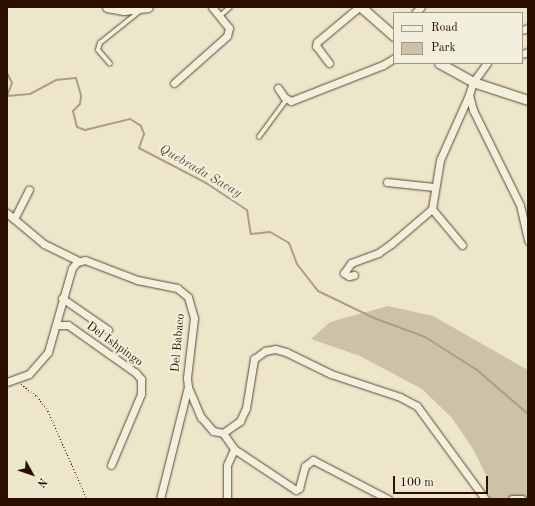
<!DOCTYPE html>
<style>
body{margin:0}
#map{position:relative;width:535px;height:506px;overflow:hidden;background:#ede6cb;font-family:"Old Standard TT",serif}
div>[style]{position:absolute}
[style*='--x']{left:calc(var(--x)*1px);top:calc(var(--y)*1px);width:calc(var(--w)*1px);rotate:calc(var(--a)*1deg)}
.green>*{inset:0;background:#ccc2a8}
.stream>*{height:2px;margin:-1px;padding:0 1px;transform-origin:1px;border-radius:1px;background:#ab9d86}
.path>*{height:1px;margin-top:-0.5px;transform-origin:0;background:repeating-linear-gradient(90deg,#2b1000 0 1px,transparent 0 3px)}
.roads{filter:drop-shadow(0 0 1px #5c4633) drop-shadow(0 0 1px #5c4633)}
.lane>*{height:3.5px;margin:-1.75px;padding:0 1.75px;transform-origin:1.75px;border-radius:1.75px;background:#f3efdd}
.street>*{height:7px;margin:-3.5px;padding:0 3.5px;transform-origin:3.5px;border-radius:3.5px;background:#f3efdd}
.secondary>*{height:9px;margin:-4.5px;padding:0 4.5px;transform-origin:4.5px;border-radius:4.5px;background:#f3efdd}
span{translate:-50% -50%;white-space:nowrap;text-align:center;line-height:1.15;-webkit-text-stroke:4px #f3efdd;paint-order:stroke}
.street-label{font-size:12px;color:#2b1000}
.water-label{font-size:13px;color:#654f3c;font-style:italic}
.frame{position:absolute;inset:0;border:8px solid #2b1000;pointer-events:none}
.legend{position:absolute;left:393px;top:12px;width:130px;height:52px;box-sizing:border-box;background:#f3efdd;border:1px solid #a39685;margin:0;padding:5px 7px;list-style:none;font-size:12px;color:#2b1000}
.legend li{display:flex;align-items:center;gap:8px;height:20px}
.legend b{width:20px;border:1px solid #a39685}
.north{position:absolute;left:12px;top:454px;width:40px;height:40px;-webkit-text-stroke:3px #f3efdd;paint-order:stroke;rotate:130deg;font-size:11px;font-weight:700;line-height:16px;text-align:center;color:#2b1000}
.north::after{content:'';display:block;margin:auto;width:14px;height:18px;background:#2b1000;clip-path:polygon(50% 0,100% 100%,50% 72%,0 100%)}
.scale{position:absolute;left:393px;top:476px;width:95px;height:18px;box-sizing:border-box;border:2px solid #2b1000;border-top:0;padding-left:5px;font-size:12px;line-height:14px;white-space:nowrap;color:#2b1000;-webkit-text-stroke:3px #f3efdd;paint-order:stroke}
</style>
<div id="map">
<div class="green">
<i style="clip-path:polygon(388px 306px,433px 316px,528px 370px,528px 499px,489px 499px,487px 477px,473px 449px,452px 418px,422px 389px,360px 356px,311px 339px,330px 322px)"></i>
</div>
<div class="stream">
<i style="--x:7;--y:73;--w:11;--a:63"></i>
<i style="--x:12;--y:83;--w:14;--a:111"></i>
<i style="--x:7;--y:96;--w:23;--a:-5"></i>
<i style="--x:30;--y:94;--w:30;--a:-28"></i>
<i style="--x:56;--y:80;--w:20;--a:-6"></i>
<i style="--x:76;--y:78;--w:19;--a:74"></i>
<i style="--x:81;--y:96;--w:8;--a:97"></i>
<i style="--x:80;--y:104;--w:10;--a:135"></i>
<i style="--x:73;--y:111;--w:16;--a:76"></i>
<i style="--x:77;--y:127;--w:9;--a:21"></i>
<i style="--x:85;--y:130;--w:46;--a:-13.7"></i>
<i style="--x:130;--y:119;--w:13;--a:32"></i>
<i style="--x:141;--y:126;--w:9;--a:69"></i>
<i style="--x:144;--y:134;--w:15;--a:110"></i>
<i style="--x:139;--y:148;--w:76;--a:27.6"></i>
<i style="--x:206;--y:183;--w:49;--a:33.4"></i>
<i style="--x:247;--y:210;--w:24;--a:81"></i>
<i style="--x:251;--y:234;--w:19;--a:-6"></i>
<i style="--x:270;--y:232;--w:22;--a:30"></i>
<i style="--x:289;--y:243;--w:22;--a:69"></i>
<i style="--x:297;--y:264;--w:34;--a:52"></i>
<i style="--x:318;--y:291;--w:62;--a:25.7"></i>
<i style="--x:374;--y:318;--w:54;--a:20.4"></i>
<i style="--x:425;--y:337;--w:62;--a:32.4"></i>
<i style="--x:477;--y:370;--w:67;--a:40.8"></i>
</div>
<div class="path">
<i style="--x:21;--y:384;--w:20;--a:37"></i>
<i style="--x:37;--y:396;--w:19;--a:54"></i>
<i style="--x:48;--y:411;--w:96;--a:66.1"></i>
</div>
<div class="roads">
<div class="lane">
<i style="--x:220;--y:16;--w:13;--a:-42"></i>
<i style="--x:110;--y:64;--w:18;--a:-131"></i>
<i style="--x:98;--y:50;--w:7;--a:-74"></i>
<i style="--x:100;--y:43;--w:51;--a:-38.7"></i>
<i style="--x:259;--y:137;--w:47;--a:-53.6"></i>
</div>
<div class="street">
<i style="--x:415;--y:13;--w:8;--a:-45"></i>
<i style="--x:522;--y:30;--w:6;--a:-18"></i>
<i style="--x:522;--y:54;--w:6;--a:-18"></i>
<i style="--x:329;--y:63;--w:21;--a:-127"></i>
<i style="--x:316;--y:46;--w:4;--a:-76"></i>
<i style="--x:317;--y:42;--w:55;--a:-39.8"></i>
<i style="--x:487;--y:63;--w:24;--a:126"></i>
<i style="--x:473;--y:82;--w:14;--a:107"></i>
<i style="--x:469;--y:95;--w:16;--a:75"></i>
<i style="--x:473;--y:110;--w:106;--a:63.7"></i>
<i style="--x:520;--y:205;--w:37;--a:77"></i>
<i style="--x:174;--y:83;--w:71;--a:-41.6"></i>
<i style="--x:227;--y:36;--w:8;--a:-76"></i>
<i style="--x:229;--y:28;--w:27;--a:-129"></i>
<i style="--x:278;--y:88;--w:11;--a:56"></i>
<i style="--x:284;--y:97;--w:8;--a:30"></i>
<i style="--x:291;--y:101;--w:99;--a:-21.4"></i>
<i style="--x:383;--y:65;--w:13;--a:-32"></i>
<i style="--x:387;--y:182;--w:47;--a:6.1"></i>
<i style="--x:432;--y:209;--w:47;--a:50.2"></i>
<i style="--x:7;--y:213;--w:48;--a:40"></i>
<i style="--x:44;--y:244;--w:39;--a:26"></i>
<i style="--x:14;--y:219;--w:33;--a:-63"></i>
<i style="--x:354;--y:275;--w:5;--a:169"></i>
<i style="--x:349;--y:276;--w:6;--a:-149"></i>
<i style="--x:344;--y:273;--w:12;--a:-55"></i>
<i style="--x:351;--y:263;--w:29;--a:-20"></i>
<i style="--x:378;--y:253;--w:16;--a:-35"></i>
<i style="--x:391;--y:244;--w:54;--a:-40.5"></i>
<i style="--x:432;--y:209;--w:50;--a:-80.7"></i>
<i style="--x:440;--y:160;--w:71;--a:-66"></i>
<i style="--x:62;--y:298;--w:56;--a:34.8"></i>
<i style="--x:56;--y:325;--w:12;--a:0"></i>
<i style="--x:68;--y:325;--w:83;--a:35.2"></i>
<i style="--x:136;--y:373;--w:8;--a:50"></i>
<i style="--x:141;--y:379;--w:15;--a:90"></i>
<i style="--x:141;--y:394;--w:77;--a:112.9"></i>
<i style="--x:7;--y:382;--w:23;--a:-20"></i>
<i style="--x:29;--y:374;--w:29;--a:-49"></i>
<i style="--x:48;--y:352;--w:87;--a:-74.1"></i>
<i style="--x:72;--y:268;--w:8;--a:-50"></i>
<i style="--x:77;--y:262;--w:8;--a:-14"></i>
<i style="--x:85;--y:260;--w:56;--a:21"></i>
<i style="--x:137;--y:280;--w:41;--a:11.3"></i>
<i style="--x:177;--y:288;--w:14;--a:39"></i>
<i style="--x:188;--y:297;--w:22;--a:74"></i>
<i style="--x:194;--y:318;--w:60;--a:96.7"></i>
<i style="--x:187;--y:378;--w:9;--a:84"></i>
<i style="--x:188;--y:387;--w:33;--a:67"></i>
<i style="--x:201;--y:417;--w:18;--a:49"></i>
<i style="--x:213;--y:431;--w:10;--a:11"></i>
<i style="--x:223;--y:433;--w:21;--a:-35"></i>
<i style="--x:240;--y:421;--w:14;--a:-65"></i>
<i style="--x:246;--y:408;--w:50;--a:-80.7"></i>
<i style="--x:254;--y:359;--w:14;--a:-36"></i>
<i style="--x:265;--y:351;--w:10;--a:-11"></i>
<i style="--x:275;--y:349;--w:11;--a:15"></i>
<i style="--x:286;--y:352;--w:50;--a:26.1"></i>
<i style="--x:331;--y:374;--w:73;--a:18.4"></i>
<i style="--x:400;--y:397;--w:19;--a:28"></i>
<i style="--x:417;--y:406;--w:115;--a:53.8"></i>
<i style="--x:223;--y:433;--w:19;--a:55"></i>
<i style="--x:234;--y:449;--w:74;--a:33.5"></i>
<i style="--x:296;--y:490;--w:4;--a:-34"></i>
<i style="--x:299;--y:488;--w:23;--a:-75"></i>
<i style="--x:305;--y:466;--w:10;--a:-37"></i>
<i style="--x:313;--y:460;--w:85;--a:27.5"></i>
<i style="--x:160;--y:499;--w:115;--a:-76"></i>
<i style="--x:227;--y:499;--w:34;--a:-90"></i>
<i style="--x:227;--y:465;--w:17;--a:-66"></i>
<i style="--x:512;--y:499;--w:10;--a:0"></i>
</div>
<div class="secondary">
<i style="--x:107;--y:7;--w:17;--a:10"></i>
<i style="--x:124;--y:10;--w:24;--a:-7"></i>
<i style="--x:361;--y:7;--w:44;--a:41.3"></i>
<i style="--x:439;--y:63;--w:39;--a:29"></i>
<i style="--x:473;--y:82;--w:58;--a:18.1"></i>
</div>
</div>
<div class="street-label">
<span style="left:179px;top:343px;rotate:-85deg">Del Babaco</span>
<span style="left:114px;top:345px;rotate:36deg">Del Ishpingo</span>
</div>
<div class="water-label">
<span style="left:200px;top:172px;rotate:30deg">Quebrada Sacay</span>
</div>
<div class="frame"></div>
<ul class="legend">
<li><b style="height:5px;background:#f3efdd"></b>Road</li>
<li><b style="height:11px;background:#ccc2a8"></b>Park</li>
</ul>
<div class="north">N</div>
<div class="scale">100 m</div>
</div>
